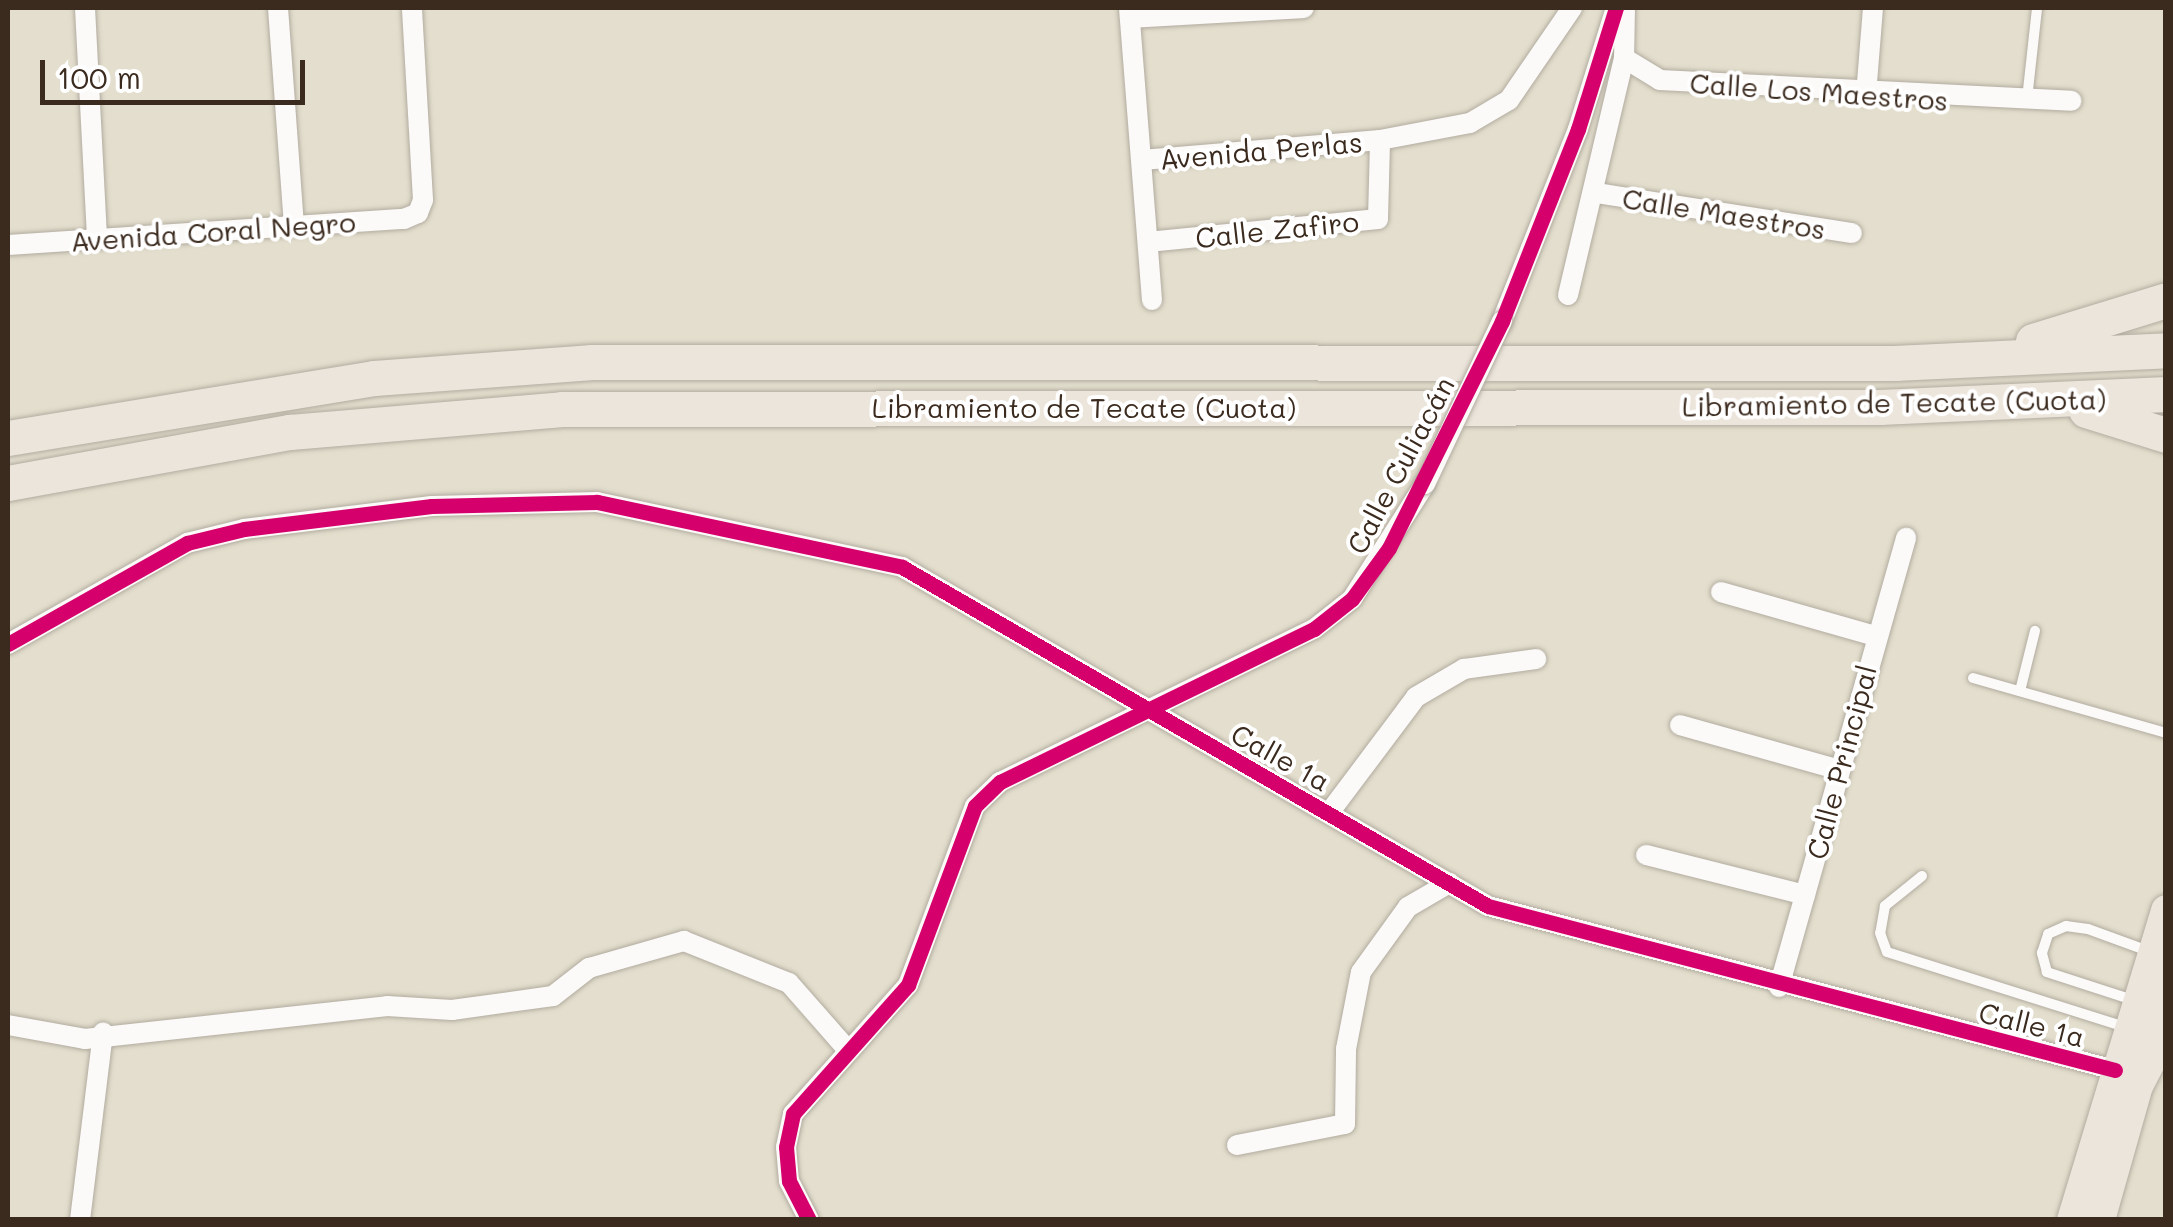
<!DOCTYPE html>
<meta charset="utf-8">
<style>
body{margin:0}
#map{position:relative;width:2173px;height:1227px;overflow:hidden;background:#e3decd;font-family:Mali,sans-serif}
div>[style]{position:absolute}
[style*='--x']{left:calc(var(--x)*1px);top:calc(var(--y)*1px);width:calc(var(--w)*1px);rotate:calc(var(--a)*1deg)}
.roads{filter:drop-shadow(0 0 2px #b2aca0) drop-shadow(0 0 2px #b2aca0)}
.lane>*{height:10px;margin:-5px;padding:0 5px;transform-origin:5px;border-radius:5px;background:#fbfaf8}
.street>*{height:20px;margin:-10px;padding:0 10px;transform-origin:10px;border-radius:10px;background:#fbfaf8}
.primary>*{height:30px;margin:-15px;padding:0 15px;transform-origin:15px;border-radius:15px;background:#ece5dc}
.highway>*{height:35px;margin:-17.5px;padding:0 17.5px;transform-origin:17.5px;border-radius:17.5px;background:#ece5dc}
.bridges{filter:drop-shadow(0 0 2px #b2aca0) drop-shadow(0 0 2px #b2aca0)}
.street-bridge>*{height:20px;margin:-10px;padding:0 10px;transform-origin:10px;border-radius:10px;background:#fbfaf8}
.cycleway>*{height:15px;margin:-7.5px;padding:0 7.5px;transform-origin:7.5px;border-radius:7.5px;background:#d6006c}
span{translate:-50% -50%;white-space:nowrap;text-align:center;line-height:1.15;-webkit-text-stroke:8px #fff;paint-order:stroke}
.street-label{font-size:28px;color:#3b2a1e}
.frame{position:absolute;inset:0;border:10px solid #3b2a1e;pointer-events:none}
.scale{position:absolute;left:40px;top:60px;width:265px;height:45px;box-sizing:border-box;border:5px solid #3b2a1e;border-top:0;padding-left:12px;font-size:30px;line-height:35px;white-space:nowrap;color:#3b2a1e;-webkit-text-stroke:8px #fff;paint-order:stroke}
</style>
<div id="map">
<div class="roads">
<div class="lane">
<i style="--x:2027;--y:99;--w:92;--a:-83.7"></i>
<i style="--x:1973;--y:678;--w:201;--a:15.9"></i>
<i style="--x:2020;--y:691;--w:62;--a:-76"></i>
<i style="--x:1922;--y:876;--w:48;--a:141"></i>
<i style="--x:1885;--y:906;--w:27;--a:100"></i>
<i style="--x:1880;--y:933;--w:20;--a:70"></i>
<i style="--x:1887;--y:952;--w:253;--a:17.5"></i>
<i style="--x:2136;--y:1001;--w:94;--a:-162"></i>
<i style="--x:2047;--y:972;--w:20;--a:-105"></i>
<i style="--x:2042;--y:953;--w:20;--a:-72"></i>
<i style="--x:2048;--y:934;--w:20;--a:-24"></i>
<i style="--x:2066;--y:926;--w:22;--a:8"></i>
<i style="--x:2088;--y:929;--w:67;--a:20.1"></i>
</div>
<div class="street">
<i style="--x:85;--y:8;--w:230;--a:87"></i>
<i style="--x:278;--y:8;--w:218;--a:85.8"></i>
<i style="--x:1129;--y:8;--w:293;--a:85.5"></i>
<i style="--x:1625;--y:8;--w:50;--a:91.1"></i>
<i style="--x:1624;--y:58;--w:42;--a:31.4"></i>
<i style="--x:1660;--y:80;--w:412;--a:2.9"></i>
<i style="--x:1130;--y:18;--w:174;--a:-3.3"></i>
<i style="--x:1866;--y:95;--w:87;--a:-85.4"></i>
<i style="--x:1142;--y:160;--w:239;--a:-4.8"></i>
<i style="--x:1380;--y:140;--w:92;--a:-10.7"></i>
<i style="--x:1470;--y:123;--w:45;--a:-30.5"></i>
<i style="--x:1509;--y:100;--w:112;--a:-55.6"></i>
<i style="--x:1596;--y:193;--w:259;--a:8.9"></i>
<i style="--x:1148;--y:242;--w:231;--a:-5.7"></i>
<i style="--x:1378;--y:219;--w:79;--a:-88.5"></i>
<i style="--x:8;--y:245;--w:397;--a:-3.8"></i>
<i style="--x:404;--y:219;--w:15;--a:-23"></i>
<i style="--x:418;--y:213;--w:14;--a:-69"></i>
<i style="--x:423;--y:200;--w:192;--a:-93.3"></i>
<i style="--x:1568;--y:295;--w:244;--a:-76.7"></i>
<i style="--x:1502;--y:321;--w:206;--a:-68.4"></i>
<i style="--x:1578;--y:129;--w:127;--a:-72.6"></i>
<i style="--x:1721;--y:592;--w:160;--a:15.9"></i>
<i style="--x:8;--y:644;--w:206;--a:-29.4"></i>
<i style="--x:187;--y:543;--w:59;--a:-13.8"></i>
<i style="--x:244;--y:529;--w:189;--a:-7"></i>
<i style="--x:432;--y:506;--w:165;--a:-1.4"></i>
<i style="--x:597;--y:502;--w:312;--a:12"></i>
<i style="--x:902;--y:567;--w:677;--a:30.05"></i>
<i style="--x:1488;--y:906;--w:648;--a:14.66"></i>
<i style="--x:1680;--y:725;--w:163;--a:15.7"></i>
<i style="--x:1329;--y:813;--w:145;--a:-53.1"></i>
<i style="--x:1416;--y:697;--w:56;--a:-30.3"></i>
<i style="--x:1464;--y:669;--w:73;--a:-7.9"></i>
<i style="--x:1646;--y:855;--w:164;--a:14.1"></i>
<i style="--x:1779;--y:987;--w:467;--a:-74.2"></i>
<i style="--x:8;--y:1025;--w:78;--a:10.3"></i>
<i style="--x:85;--y:1039;--w:304;--a:-6.2"></i>
<i style="--x:387;--y:1006;--w:65;--a:3.5"></i>
<i style="--x:452;--y:1010;--w:102;--a:-7.9"></i>
<i style="--x:553;--y:996;--w:46;--a:-37.9"></i>
<i style="--x:589;--y:968;--w:99;--a:-15.9"></i>
<i style="--x:684;--y:941;--w:113;--a:21.8"></i>
<i style="--x:789;--y:983;--w:88;--a:48.7"></i>
<i style="--x:1237;--y:1145;--w:110;--a:-11"></i>
<i style="--x:1345;--y:1124;--w:75;--a:-89.2"></i>
<i style="--x:1346;--y:1049;--w:78;--a:-79"></i>
<i style="--x:1361;--y:972;--w:80;--a:-54.1"></i>
<i style="--x:1408;--y:907;--w:48;--a:-30.3"></i>
<i style="--x:80;--y:1220;--w:189;--a:-83"></i>
<i style="--x:809;--y:1220;--w:44;--a:-117.1"></i>
<i style="--x:789;--y:1181;--w:34;--a:-95"></i>
<i style="--x:786;--y:1147;--w:34;--a:-78"></i>
<i style="--x:793;--y:1114;--w:173;--a:-48.3"></i>
<i style="--x:908;--y:985;--w:191;--a:-69.5"></i>
<i style="--x:975;--y:806;--w:35;--a:-44"></i>
<i style="--x:1000;--y:782;--w:349;--a:-26"></i>
<i style="--x:1314;--y:629;--w:48;--a:-38.3"></i>
<i style="--x:1352;--y:599;--w:136;--a:-57.6"></i>
</div>
<div class="primary">
<i style="--x:2072;--y:1220;--w:324;--a:-73.1"></i>
<i style="--x:2100;--y:1220;--w:242;--a:-74.2"></i>
</div>
<div class="highway">
<i style="--x:2033;--y:341;--w:139;--a:-17.1"></i>
<i style="--x:2086;--y:410;--w:84;--a:17.4"></i>
<i style="--x:8;--y:438;--w:371;--a:-9.3"></i>
<i style="--x:374;--y:378;--w:219;--a:-4.2"></i>
<i style="--x:592;--y:362;--w:1303;--a:0.04"></i>
<i style="--x:1895;--y:363;--w:271;--a:-2.7"></i>
<i style="--x:8;--y:483;--w:287;--a:-10.3"></i>
<i style="--x:290;--y:432;--w:273;--a:-4.8"></i>
<i style="--x:562;--y:409;--w:1318;--a:-0.09"></i>
<i style="--x:1880;--y:407;--w:286;--a:-2.6"></i>
<i style="--x:2136;--y:1083;--w:65;--a:-62.7"></i>
</div>
</div>
<div class="bridges">
<div class="street-bridge">
<i style="--x:1425;--y:484;--w:180;--a:-64.7"></i>
</div>
</div>
<div class="cycleway">
<i style="--x:8;--y:644;--w:206;--a:-29.4"></i>
<i style="--x:187;--y:543;--w:59;--a:-13.8"></i>
<i style="--x:244;--y:529;--w:189;--a:-7"></i>
<i style="--x:432;--y:506;--w:165;--a:-1.4"></i>
<i style="--x:597;--y:502;--w:312;--a:12"></i>
<i style="--x:902;--y:567;--w:677;--a:30.05"></i>
<i style="--x:1488;--y:906;--w:648;--a:14.66"></i>
<i style="--x:809;--y:1220;--w:44;--a:-117.1"></i>
<i style="--x:789;--y:1181;--w:34;--a:-95"></i>
<i style="--x:786;--y:1147;--w:34;--a:-78"></i>
<i style="--x:793;--y:1114;--w:173;--a:-48.3"></i>
<i style="--x:908;--y:985;--w:191;--a:-69.5"></i>
<i style="--x:975;--y:806;--w:35;--a:-44"></i>
<i style="--x:1000;--y:782;--w:349;--a:-26"></i>
<i style="--x:1314;--y:629;--w:48;--a:-38.3"></i>
<i style="--x:1352;--y:599;--w:63;--a:-54"></i>
<i style="--x:1389;--y:548;--w:254;--a:-63.5"></i>
<i style="--x:1502;--y:321;--w:206;--a:-68.4"></i>
<i style="--x:1578;--y:129;--w:127;--a:-72.6"></i>
</div>
<div class="street-label">
<span style="left:1819px;top:91px;rotate:4deg">Calle Los Maestros</span>
<span style="left:1261px;top:150px;rotate:-5deg">Avenida Perlas</span>
<span style="left:1724px;top:213px;rotate:9deg">Calle Maestros</span>
<span style="left:1277px;top:229px;rotate:-6deg">Calle Zafiro</span>
<span style="left:213px;top:231px;rotate:-4deg">Avenida Coral Negro</span>
<span style="left:1894px;top:402px;rotate:-1deg">Libramiento de Tecate (Cuota)</span>
<span style="left:1084px;top:407px">Libramiento de Tecate (Cuota)</span>
<span style="left:1400px;top:465px;rotate:-62deg">Calle Culiacán</span>
<span style="left:1281px;top:757px;rotate:29deg">Calle 1a</span>
<span style="left:1841px;top:762px;rotate:-75deg">Calle Principal</span>
<span style="left:2032px;top:1024px;rotate:14deg">Calle 1a</span>
</div>
<div class="frame"></div>
<div class="scale">100 m</div>
</div>
